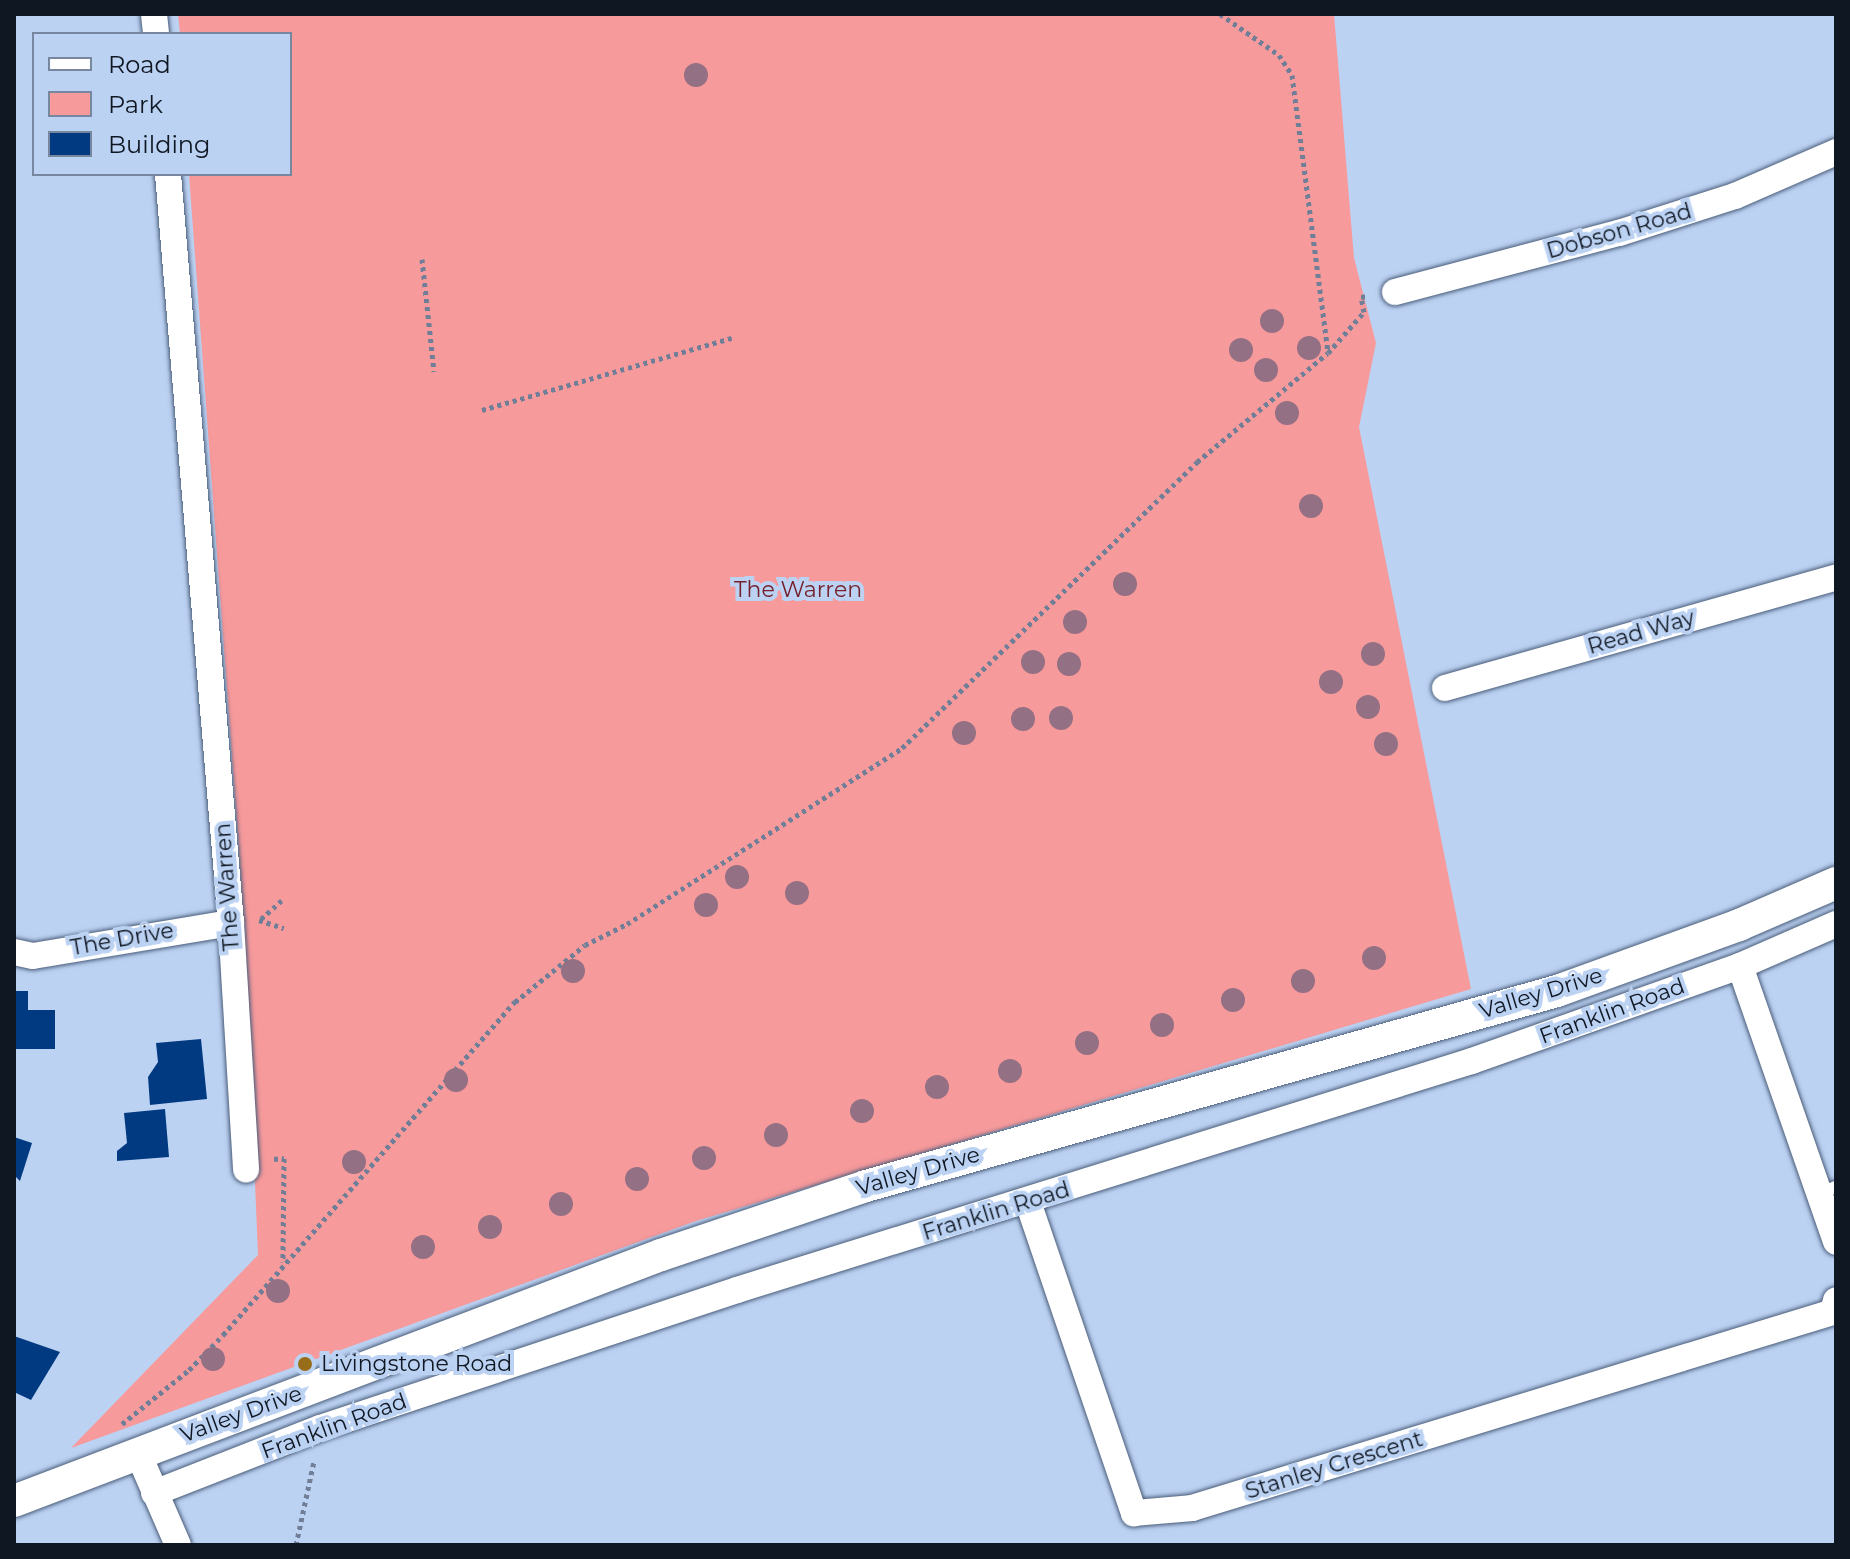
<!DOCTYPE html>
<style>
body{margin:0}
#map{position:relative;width:1850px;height:1559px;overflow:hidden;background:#bcd2f3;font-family:Montserrat,sans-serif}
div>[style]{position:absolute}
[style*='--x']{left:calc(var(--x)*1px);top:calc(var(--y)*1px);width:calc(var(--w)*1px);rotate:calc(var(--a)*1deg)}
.green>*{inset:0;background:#f79a9c}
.building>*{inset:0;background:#023a82}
.path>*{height:5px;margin-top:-2.5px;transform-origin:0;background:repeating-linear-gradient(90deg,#707f97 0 4px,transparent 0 8px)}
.roads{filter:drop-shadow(0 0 2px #4a5d79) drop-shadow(0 0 2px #4a5d79)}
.service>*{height:12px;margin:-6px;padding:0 6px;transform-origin:6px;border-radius:6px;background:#fff}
.minor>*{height:26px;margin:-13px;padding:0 13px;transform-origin:13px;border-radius:13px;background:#fff}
.tertiary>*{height:32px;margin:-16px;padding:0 16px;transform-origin:16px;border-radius:16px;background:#fff}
.trees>*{width:24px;height:24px;margin:-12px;border-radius:50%;background:#947084}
.dots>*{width:22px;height:22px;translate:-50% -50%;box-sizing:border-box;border:4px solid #bcd2f3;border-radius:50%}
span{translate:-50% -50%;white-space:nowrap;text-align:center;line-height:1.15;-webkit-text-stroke:8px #bcd2f3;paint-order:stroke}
.street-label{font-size:22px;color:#0f1722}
.park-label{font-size:22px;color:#741f29}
.poi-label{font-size:22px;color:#0f1722}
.left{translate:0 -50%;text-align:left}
.frame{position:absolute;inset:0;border:16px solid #0f1722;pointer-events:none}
.legend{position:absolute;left:32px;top:32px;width:260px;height:144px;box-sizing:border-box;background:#bcd2f3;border:2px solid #77879f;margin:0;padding:10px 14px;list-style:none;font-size:24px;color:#0f1722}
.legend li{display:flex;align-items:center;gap:16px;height:40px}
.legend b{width:40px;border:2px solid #77879f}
</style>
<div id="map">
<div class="green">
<i style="clip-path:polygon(178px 14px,1334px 14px,1354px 258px,1376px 343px,1359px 427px,1471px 989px,696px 1221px,71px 1448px,258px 1255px,244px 921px,189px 174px,290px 174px,290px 34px,180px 34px)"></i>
</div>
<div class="building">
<i style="clip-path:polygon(14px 991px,28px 991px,28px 1010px,55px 1010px,55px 1049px,14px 1049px)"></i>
<i style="clip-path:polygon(201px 1039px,207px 1099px,150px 1105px,148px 1077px,158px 1062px,156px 1043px)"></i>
<i style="clip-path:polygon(165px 1109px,169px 1157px,117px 1161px,117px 1151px,127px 1143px,124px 1113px)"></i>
<i style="clip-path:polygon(14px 1137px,32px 1143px,20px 1181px,14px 1175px)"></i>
<i style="clip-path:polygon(14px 1336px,60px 1352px,31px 1400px,14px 1392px)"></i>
</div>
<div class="path">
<i style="--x:1220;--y:14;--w:72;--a:34.8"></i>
<i style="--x:1279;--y:55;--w:24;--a:57"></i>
<i style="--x:1292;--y:75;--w:279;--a:82.6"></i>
<i style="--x:422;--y:259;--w:113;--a:83.9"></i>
<i style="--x:482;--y:410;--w:260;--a:-16.1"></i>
<i style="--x:261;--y:919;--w:28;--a:-42"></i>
<i style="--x:259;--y:920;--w:26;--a:18"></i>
<i style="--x:274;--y:1159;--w:10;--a:-6"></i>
<i style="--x:284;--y:1158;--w:104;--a:90.6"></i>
<i style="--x:122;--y:1424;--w:86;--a:-38.9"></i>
<i style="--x:189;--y:1370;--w:49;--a:-45.8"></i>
<i style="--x:223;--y:1335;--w:443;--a:-48.8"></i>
<i style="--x:515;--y:1002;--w:90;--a:-39.2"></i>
<i style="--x:585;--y:945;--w:47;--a:-26.6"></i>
<i style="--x:627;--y:924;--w:326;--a:-32.6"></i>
<i style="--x:902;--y:748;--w:411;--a:-44.1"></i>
<i style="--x:1197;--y:462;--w:170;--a:-39.8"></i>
<i style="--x:1328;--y:353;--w:55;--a:-48.7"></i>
<i style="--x:1364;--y:312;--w:15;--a:-101"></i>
<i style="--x:1361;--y:297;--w:7;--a:-8"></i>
<i style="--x:296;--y:1545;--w:86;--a:-77.9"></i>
</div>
<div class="roads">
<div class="service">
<i style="--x:1820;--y:1193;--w:17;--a:-21"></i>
</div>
<div class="minor">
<i style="--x:154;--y:14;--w:20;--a:84"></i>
<i style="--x:168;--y:174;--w:752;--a:85.19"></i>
<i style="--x:231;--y:923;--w:247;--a:86.5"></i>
<i style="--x:1395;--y:292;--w:232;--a:-14.8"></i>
<i style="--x:1619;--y:233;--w:122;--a:-17.7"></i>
<i style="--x:1735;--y:196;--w:110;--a:-23.5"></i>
<i style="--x:1445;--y:688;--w:406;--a:-15.8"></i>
<i style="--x:14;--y:952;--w:19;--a:12"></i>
<i style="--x:33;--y:956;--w:201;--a:-9.5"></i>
<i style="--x:1740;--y:966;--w:292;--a:70.8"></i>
<i style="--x:1028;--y:1202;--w:329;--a:71.2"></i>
<i style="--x:1134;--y:1513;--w:58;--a:-4.9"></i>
<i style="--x:1192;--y:1508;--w:670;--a:-17"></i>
<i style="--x:1833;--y:1312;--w:12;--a:-76"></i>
<i style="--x:138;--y:1453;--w:100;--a:66.5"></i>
<i style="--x:154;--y:1493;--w:178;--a:-21.4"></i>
<i style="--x:320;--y:1428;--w:439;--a:-18.3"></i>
<i style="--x:737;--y:1290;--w:770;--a:-17.31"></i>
<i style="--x:1472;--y:1061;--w:284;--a:-19.5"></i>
<i style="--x:1740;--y:966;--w:105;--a:-23.6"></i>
</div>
<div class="tertiary">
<i style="--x:14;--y:1501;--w:692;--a:-20.82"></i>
<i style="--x:661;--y:1255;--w:216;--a:-18.6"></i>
<i style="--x:866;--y:1186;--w:718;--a:-15.76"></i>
<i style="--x:1557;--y:991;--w:194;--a:-19.9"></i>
<i style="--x:1739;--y:925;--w:106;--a:-23.4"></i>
</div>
</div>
<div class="trees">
<i style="left:696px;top:75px"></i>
<i style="left:1272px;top:321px"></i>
<i style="left:1309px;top:348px"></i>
<i style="left:1241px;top:350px"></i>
<i style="left:1266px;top:370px"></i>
<i style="left:1287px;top:413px"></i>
<i style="left:1311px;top:506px"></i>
<i style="left:1125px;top:584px"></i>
<i style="left:1075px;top:622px"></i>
<i style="left:1373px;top:654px"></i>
<i style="left:1033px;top:662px"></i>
<i style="left:1069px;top:664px"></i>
<i style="left:1331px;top:682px"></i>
<i style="left:1368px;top:707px"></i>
<i style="left:1061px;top:718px"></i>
<i style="left:1023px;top:719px"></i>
<i style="left:964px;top:733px"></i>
<i style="left:1386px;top:744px"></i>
<i style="left:737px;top:877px"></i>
<i style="left:797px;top:893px"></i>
<i style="left:706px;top:905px"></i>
<i style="left:1374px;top:958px"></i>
<i style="left:573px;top:971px"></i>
<i style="left:1303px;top:981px"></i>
<i style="left:1233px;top:1000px"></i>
<i style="left:1162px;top:1025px"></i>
<i style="left:1087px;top:1043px"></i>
<i style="left:1010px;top:1071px"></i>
<i style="left:456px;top:1080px"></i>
<i style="left:937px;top:1087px"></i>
<i style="left:862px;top:1111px"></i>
<i style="left:776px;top:1135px"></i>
<i style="left:704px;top:1158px"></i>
<i style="left:354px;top:1162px"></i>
<i style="left:637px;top:1179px"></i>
<i style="left:561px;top:1204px"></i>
<i style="left:490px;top:1227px"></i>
<i style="left:423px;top:1247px"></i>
<i style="left:278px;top:1291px"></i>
<i style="left:213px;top:1359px"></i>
</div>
<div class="dots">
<i style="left:305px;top:1364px;background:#986d1a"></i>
</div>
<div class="street-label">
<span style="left:1619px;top:231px;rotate:-16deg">Dobson Road</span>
<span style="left:1641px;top:632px;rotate:-16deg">Read Way</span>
<span style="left:227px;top:887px;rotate:-94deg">The Warren</span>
<span style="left:122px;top:939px;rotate:-10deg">The Drive</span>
<span style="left:1541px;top:993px;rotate:-17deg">Valley Drive</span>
<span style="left:1612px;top:1011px;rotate:-20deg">Franklin Road</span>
<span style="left:918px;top:1171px;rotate:-16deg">Valley Drive</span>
<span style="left:996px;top:1211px;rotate:-17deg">Franklin Road</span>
<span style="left:241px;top:1414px;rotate:-20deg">Valley Drive</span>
<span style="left:334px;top:1426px;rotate:-20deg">Franklin Road</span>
<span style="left:1334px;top:1465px;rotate:-17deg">Stanley Crescent</span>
</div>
<div class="park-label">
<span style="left:798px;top:590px">The Warren</span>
</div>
<div class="poi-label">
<span class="left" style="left:321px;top:1364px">Livingstone Road</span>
</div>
<div class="frame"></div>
<ul class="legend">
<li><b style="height:10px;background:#fff"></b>Road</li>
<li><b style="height:22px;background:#f79a9c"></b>Park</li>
<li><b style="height:22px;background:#023a82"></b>Building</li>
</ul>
</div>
